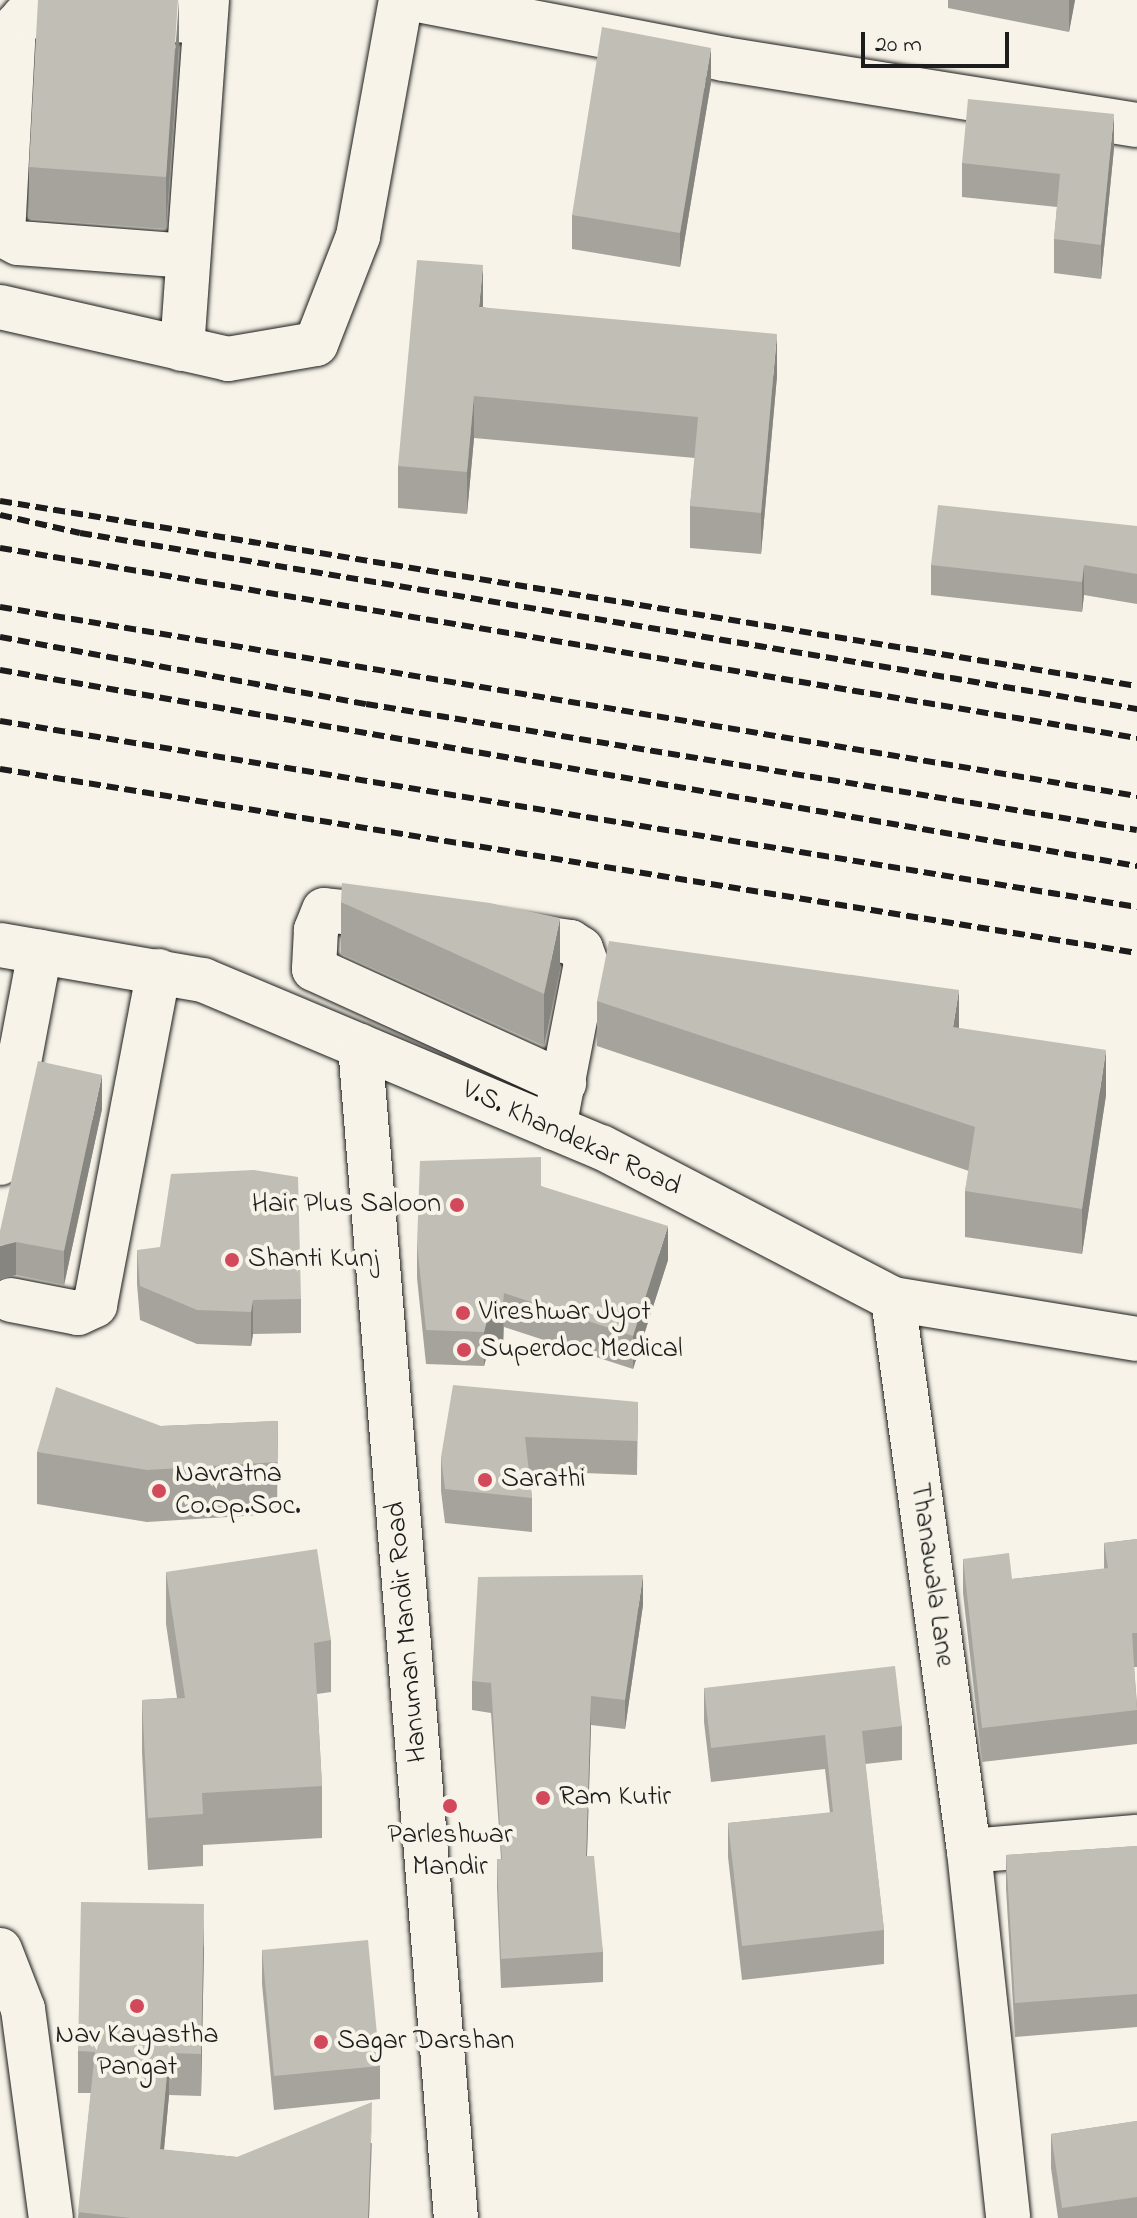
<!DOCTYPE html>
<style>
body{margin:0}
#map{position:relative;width:1137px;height:2218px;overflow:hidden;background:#f7f3e8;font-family:"Indie Flower",sans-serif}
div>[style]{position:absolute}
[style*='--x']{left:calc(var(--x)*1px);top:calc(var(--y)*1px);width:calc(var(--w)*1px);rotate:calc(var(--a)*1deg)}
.roads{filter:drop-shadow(0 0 2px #1c1c1c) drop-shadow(0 0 2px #1c1c1c)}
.minor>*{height:44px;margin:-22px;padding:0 22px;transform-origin:22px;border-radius:22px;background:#f7f3e8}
.rail>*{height:6px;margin-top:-3px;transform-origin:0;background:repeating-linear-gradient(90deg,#1c1c1c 0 12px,transparent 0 18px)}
.wall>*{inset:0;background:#a5a39c}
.shaded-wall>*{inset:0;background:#86857f}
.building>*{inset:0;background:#c0beb5}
.dots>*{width:22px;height:22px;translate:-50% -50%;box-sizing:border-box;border:4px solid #f7f3e8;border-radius:50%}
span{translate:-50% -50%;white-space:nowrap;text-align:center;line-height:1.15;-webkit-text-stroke:8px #f7f3e8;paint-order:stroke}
.street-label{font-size:28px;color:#1c1c1c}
.poi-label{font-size:28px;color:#1c1c1c}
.right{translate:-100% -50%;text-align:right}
.left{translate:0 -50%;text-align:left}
.scale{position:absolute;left:861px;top:32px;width:148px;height:36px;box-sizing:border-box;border:4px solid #1c1c1c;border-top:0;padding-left:10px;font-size:24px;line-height:28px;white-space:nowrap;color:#1c1c1c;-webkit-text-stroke:6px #f7f3e8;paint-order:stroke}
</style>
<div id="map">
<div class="roads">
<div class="minor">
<i style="--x:418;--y:0;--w:312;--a:10.9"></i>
<i style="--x:724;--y:59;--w:418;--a:9.1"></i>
<i style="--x:188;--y:256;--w:170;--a:-175.6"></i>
<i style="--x:18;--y:243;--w:17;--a:-152"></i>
<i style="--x:3;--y:235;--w:207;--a:-87"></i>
<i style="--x:14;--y:28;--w:16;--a:-47"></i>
<i style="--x:25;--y:16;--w:180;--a:1.6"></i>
<i style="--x:0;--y:307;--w:234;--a:12.8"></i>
<i style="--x:228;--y:359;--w:89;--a:-9.7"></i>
<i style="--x:316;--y:344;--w:116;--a:-68.7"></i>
<i style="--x:358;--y:236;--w:240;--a:-79.7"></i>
<i style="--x:182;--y:349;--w:350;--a:-85.9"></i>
<i style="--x:401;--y:918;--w:77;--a:-174.1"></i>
<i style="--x:324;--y:910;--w:22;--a:112"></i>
<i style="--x:316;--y:930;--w:39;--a:93"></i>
<i style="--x:314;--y:969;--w:275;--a:24.5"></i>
<i style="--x:501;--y:932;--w:70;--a:8.2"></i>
<i style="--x:570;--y:942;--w:13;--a:32"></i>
<i style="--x:581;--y:949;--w:15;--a:70"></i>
<i style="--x:586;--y:963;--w:168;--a:101"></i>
<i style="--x:0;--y:945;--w:206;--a:9.8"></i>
<i style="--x:203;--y:980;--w:432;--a:22.8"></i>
<i style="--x:601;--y:1147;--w:329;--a:27.5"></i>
<i style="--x:893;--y:1299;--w:247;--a:9.3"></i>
<i style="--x:360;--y:1046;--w:1176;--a:85.32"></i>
<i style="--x:0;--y:1163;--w:215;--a:-79.3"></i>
<i style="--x:893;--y:1299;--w:557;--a:82.16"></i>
<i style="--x:969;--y:1851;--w:369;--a:83.9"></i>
<i style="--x:11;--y:1300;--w:68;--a:11"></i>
<i style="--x:78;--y:1313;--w:19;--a:-25"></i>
<i style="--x:95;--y:1305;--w:340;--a:-79.2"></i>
<i style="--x:969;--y:1851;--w:169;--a:-4.8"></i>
<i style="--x:0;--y:1950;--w:63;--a:68.7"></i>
<i style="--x:23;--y:2009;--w:211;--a:82.4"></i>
</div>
</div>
<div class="rail">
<i style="--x:0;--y:501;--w:1152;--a:9.24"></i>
<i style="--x:0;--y:515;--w:82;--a:12.7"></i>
<i style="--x:80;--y:533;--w:1072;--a:9.45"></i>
<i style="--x:0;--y:548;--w:1153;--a:9.49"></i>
<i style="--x:0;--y:607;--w:1153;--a:9.44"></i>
<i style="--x:0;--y:637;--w:372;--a:10.4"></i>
<i style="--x:366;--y:704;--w:781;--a:9.28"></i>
<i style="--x:0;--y:670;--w:1154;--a:9.78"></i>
<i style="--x:0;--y:721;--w:1152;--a:9.29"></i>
<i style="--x:0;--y:769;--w:1152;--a:9.19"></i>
</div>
<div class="wall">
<i style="clip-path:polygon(948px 0,1075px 0,1069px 32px,948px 8px)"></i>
<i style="clip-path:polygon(179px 45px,166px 229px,29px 219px,29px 167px)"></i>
<i style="clip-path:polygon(711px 82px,680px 267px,572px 249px,572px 215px)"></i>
<i style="clip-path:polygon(1114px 148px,1101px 279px,1054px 273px,1054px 239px,1057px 207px,962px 197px,962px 163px)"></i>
<i style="clip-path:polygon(483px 307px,777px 376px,761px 554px,690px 548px,690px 506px,695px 458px,474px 438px,467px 514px,398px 508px,398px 466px)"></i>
<i style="clip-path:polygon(1137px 526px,1137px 604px,1084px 595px,1082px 612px,931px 595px,931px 565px)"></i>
<i style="clip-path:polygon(341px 902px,560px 970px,544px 1046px,341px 954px)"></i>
<i style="clip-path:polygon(597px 1001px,959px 1028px,1106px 1095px,1082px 1254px,965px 1237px,965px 1191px,969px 1171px,597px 1046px)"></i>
<i style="clip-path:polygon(102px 1109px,64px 1285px,16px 1275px,0 1231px)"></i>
<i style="clip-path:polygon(541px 1186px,668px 1260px,633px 1369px,504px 1327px,503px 1348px,488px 1351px,484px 1366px,426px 1364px,417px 1278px,417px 1244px)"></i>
<i style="clip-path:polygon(137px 1250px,301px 1299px,301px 1333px,253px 1334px,251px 1346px,197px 1344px,140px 1320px,137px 1284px)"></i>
<i style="clip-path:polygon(638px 1402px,637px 1475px,529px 1471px,532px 1498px,532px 1532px,445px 1523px,441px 1491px,441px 1457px)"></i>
<i style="clip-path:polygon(278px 1421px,277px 1514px,147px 1522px,37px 1504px,37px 1452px,161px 1426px)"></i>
<i style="clip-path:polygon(1137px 1539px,1137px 1667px,1134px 1667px,1137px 1704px,1137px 1744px,982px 1762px,963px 1593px,963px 1559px,1012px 1579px,1104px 1569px,1104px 1543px)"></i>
<i style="clip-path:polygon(166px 1572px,331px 1640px,331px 1692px,317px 1694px,322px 1786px,322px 1838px,203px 1845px,203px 1866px,148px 1870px,142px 1752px,142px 1700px,177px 1698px,166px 1624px)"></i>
<i style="clip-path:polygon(643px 1605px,625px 1729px,591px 1725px,587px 1856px,603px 1952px,603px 1982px,501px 1988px,497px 1888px,497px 1859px,501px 1859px,491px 1713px,472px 1710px,472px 1681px)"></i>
<i style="clip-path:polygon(704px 1688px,902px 1726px,902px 1760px,865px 1764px,884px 1930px,884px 1964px,742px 1980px,728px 1857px,728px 1823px,830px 1813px,825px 1769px,711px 1782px,704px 1722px)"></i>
<i style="clip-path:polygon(1137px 1846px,1137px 2027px,1015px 2037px,1006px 1889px,1006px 1855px)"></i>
<i style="clip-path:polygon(204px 1946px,201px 2096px,169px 2095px,164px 2150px,237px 2157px,372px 2143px,369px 2218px,78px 2218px,91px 2093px,78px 2093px,78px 2051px)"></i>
<i style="clip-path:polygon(262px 1950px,380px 2066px,380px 2099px,274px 2110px,262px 1984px)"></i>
<i style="clip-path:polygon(1137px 2121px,1137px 2218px,1058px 2218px,1051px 2168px,1051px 2134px)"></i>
</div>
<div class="shaded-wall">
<i style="clip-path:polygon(179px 0,179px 45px,166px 229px,166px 177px)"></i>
<i style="clip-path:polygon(1069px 0,1075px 0,1069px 32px)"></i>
<i style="clip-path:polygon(711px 48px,711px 82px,680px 267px,680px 233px)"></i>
<i style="clip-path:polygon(1114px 114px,1114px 148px,1101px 279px,1101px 245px)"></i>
<i style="clip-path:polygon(483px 265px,483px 307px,479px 307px)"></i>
<i style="clip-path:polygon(777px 334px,777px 376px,761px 554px,761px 513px)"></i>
<i style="clip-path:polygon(474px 396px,474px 438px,467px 514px,467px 472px)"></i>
<i style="clip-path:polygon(1084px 565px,1084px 595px,1082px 612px,1082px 582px)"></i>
<i style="clip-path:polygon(560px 918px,560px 970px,544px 1046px,544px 994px)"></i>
<i style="clip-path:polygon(959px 990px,959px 1036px,953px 1027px)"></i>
<i style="clip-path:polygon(1106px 1050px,1106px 1095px,1082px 1254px,1082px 1209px)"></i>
<i style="clip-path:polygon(102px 1075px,102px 1109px,64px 1285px,64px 1251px)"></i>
<i style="clip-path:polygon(668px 1226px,668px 1260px,633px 1369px,633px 1336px)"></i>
<i style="clip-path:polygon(16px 1242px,16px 1275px,0 1280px,0 1246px)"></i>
<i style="clip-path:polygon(504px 1293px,503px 1348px,488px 1351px,484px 1366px,484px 1332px,488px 1317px)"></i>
<i style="clip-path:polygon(253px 1300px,253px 1334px,251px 1346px,251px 1312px)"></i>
<i style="clip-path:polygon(643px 1575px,643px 1605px,625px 1729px,625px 1700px)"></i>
<i style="clip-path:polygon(591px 1696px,591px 1725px,586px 1885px,586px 1856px)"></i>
<i style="clip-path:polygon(204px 1904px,204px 1946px,201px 2096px,201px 2054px)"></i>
<i style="clip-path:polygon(169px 2053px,169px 2095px,160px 2191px,160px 2149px)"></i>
<i style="clip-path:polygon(372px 2102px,369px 2218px,368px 2218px)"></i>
</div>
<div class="building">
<i style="clip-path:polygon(38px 0,178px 0,166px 177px,29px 167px)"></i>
<i style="clip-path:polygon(602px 27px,711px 48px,680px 233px,572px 215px)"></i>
<i style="clip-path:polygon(968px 99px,1114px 114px,1101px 245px,1054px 239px,1060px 174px,962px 163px)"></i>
<i style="clip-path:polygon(417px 260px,483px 265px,479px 307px,777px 334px,761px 513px,690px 506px,698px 417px,474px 396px,467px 472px,398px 466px)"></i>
<i style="clip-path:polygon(938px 505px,1137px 526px,1137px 574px,1084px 565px,1082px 582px,931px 565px)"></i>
<i style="clip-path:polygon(342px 883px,490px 903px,560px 918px,544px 994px,341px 902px)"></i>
<i style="clip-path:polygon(609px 941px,959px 990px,953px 1027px,1106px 1050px,1082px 1209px,965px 1191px,975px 1127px,597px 1001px)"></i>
<i style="clip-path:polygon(38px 1061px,102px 1075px,64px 1251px,16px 1242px,0 1246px,0 1231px)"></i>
<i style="clip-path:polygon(541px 1157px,541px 1186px,668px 1226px,633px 1336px,504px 1293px,503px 1314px,488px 1317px,484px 1332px,426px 1330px,417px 1244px,420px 1161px)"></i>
<i style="clip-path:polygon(254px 1170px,298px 1177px,301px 1299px,253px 1300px,251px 1312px,197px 1310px,140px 1286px,137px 1250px,160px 1247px,171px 1174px)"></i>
<i style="clip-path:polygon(453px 1385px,638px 1402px,637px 1441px,525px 1437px,532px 1498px,445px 1489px,441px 1457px)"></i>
<i style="clip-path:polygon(56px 1387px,161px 1426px,278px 1421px,277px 1462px,147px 1470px,37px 1452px)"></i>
<i style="clip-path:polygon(1137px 1539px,1137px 1633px,1132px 1633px,1137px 1710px,982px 1728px,963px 1559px,1009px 1553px,1012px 1579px,1108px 1568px,1104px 1543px)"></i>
<i style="clip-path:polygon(317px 1549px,331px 1640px,314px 1643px,322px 1786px,202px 1793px,203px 1814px,148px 1818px,142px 1700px,185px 1698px,166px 1572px)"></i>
<i style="clip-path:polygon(643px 1575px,625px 1700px,591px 1696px,586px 1856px,594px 1856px,603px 1952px,501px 1959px,497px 1859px,502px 1859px,491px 1683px,472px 1681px,478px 1577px)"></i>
<i style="clip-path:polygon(895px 1666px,902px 1726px,862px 1731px,884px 1930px,742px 1946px,728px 1823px,833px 1812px,825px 1735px,711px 1748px,704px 1688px)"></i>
<i style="clip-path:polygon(1137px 1846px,1137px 1994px,1015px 2003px,1006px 1855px)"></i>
<i style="clip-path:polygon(81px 1902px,204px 1904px,201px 2054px,169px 2053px,160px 2149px,237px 2157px,372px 2102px,368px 2218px,130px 2218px,78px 2212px,95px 2052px,78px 2051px)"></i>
<i style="clip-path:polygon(368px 1940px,380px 2066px,274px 2076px,262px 1950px)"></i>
<i style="clip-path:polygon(1137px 2121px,1137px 2197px,1062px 2208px,1051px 2134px)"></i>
</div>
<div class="dots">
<i style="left:457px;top:1205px;background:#d1495b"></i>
<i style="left:232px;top:1260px;background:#d1495b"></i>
<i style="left:463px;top:1313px;background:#d1495b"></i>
<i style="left:464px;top:1350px;background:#d1495b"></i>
<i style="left:485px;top:1480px;background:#d1495b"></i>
<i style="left:159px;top:1491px;background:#d1495b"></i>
<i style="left:543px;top:1798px;background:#d1495b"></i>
<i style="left:450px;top:1806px;background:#d1495b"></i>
<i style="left:137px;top:2006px;background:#d1495b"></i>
<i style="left:321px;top:2042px;background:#d1495b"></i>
</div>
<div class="street-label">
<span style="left:571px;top:1139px;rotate:25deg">V.S. Khandekar Road</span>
<span style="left:931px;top:1575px;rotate:82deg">Thanawala Lane</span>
<span style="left:408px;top:1632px;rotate:-95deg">Hanuman Mandir Road</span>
</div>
<div class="poi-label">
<span class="right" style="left:441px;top:1205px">Hair Plus Saloon</span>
<span class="left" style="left:248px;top:1260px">Shanti Kunj</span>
<span class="left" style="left:479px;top:1313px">Vireshwar Jyot</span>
<span class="left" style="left:480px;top:1350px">Superdoc Medical</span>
<span class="left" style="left:175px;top:1491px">Navratna<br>Co.Op.Soc.</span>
<span class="left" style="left:501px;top:1480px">Sarathi</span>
<span class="left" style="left:559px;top:1798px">Ram Kutir</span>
<span style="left:450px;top:1852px">Parleshwar<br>Mandir</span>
<span style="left:137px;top:2052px">Nav Kayastha<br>Pangat</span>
<span class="left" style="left:337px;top:2042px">Sagar Darshan</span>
</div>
<div class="scale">20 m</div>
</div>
